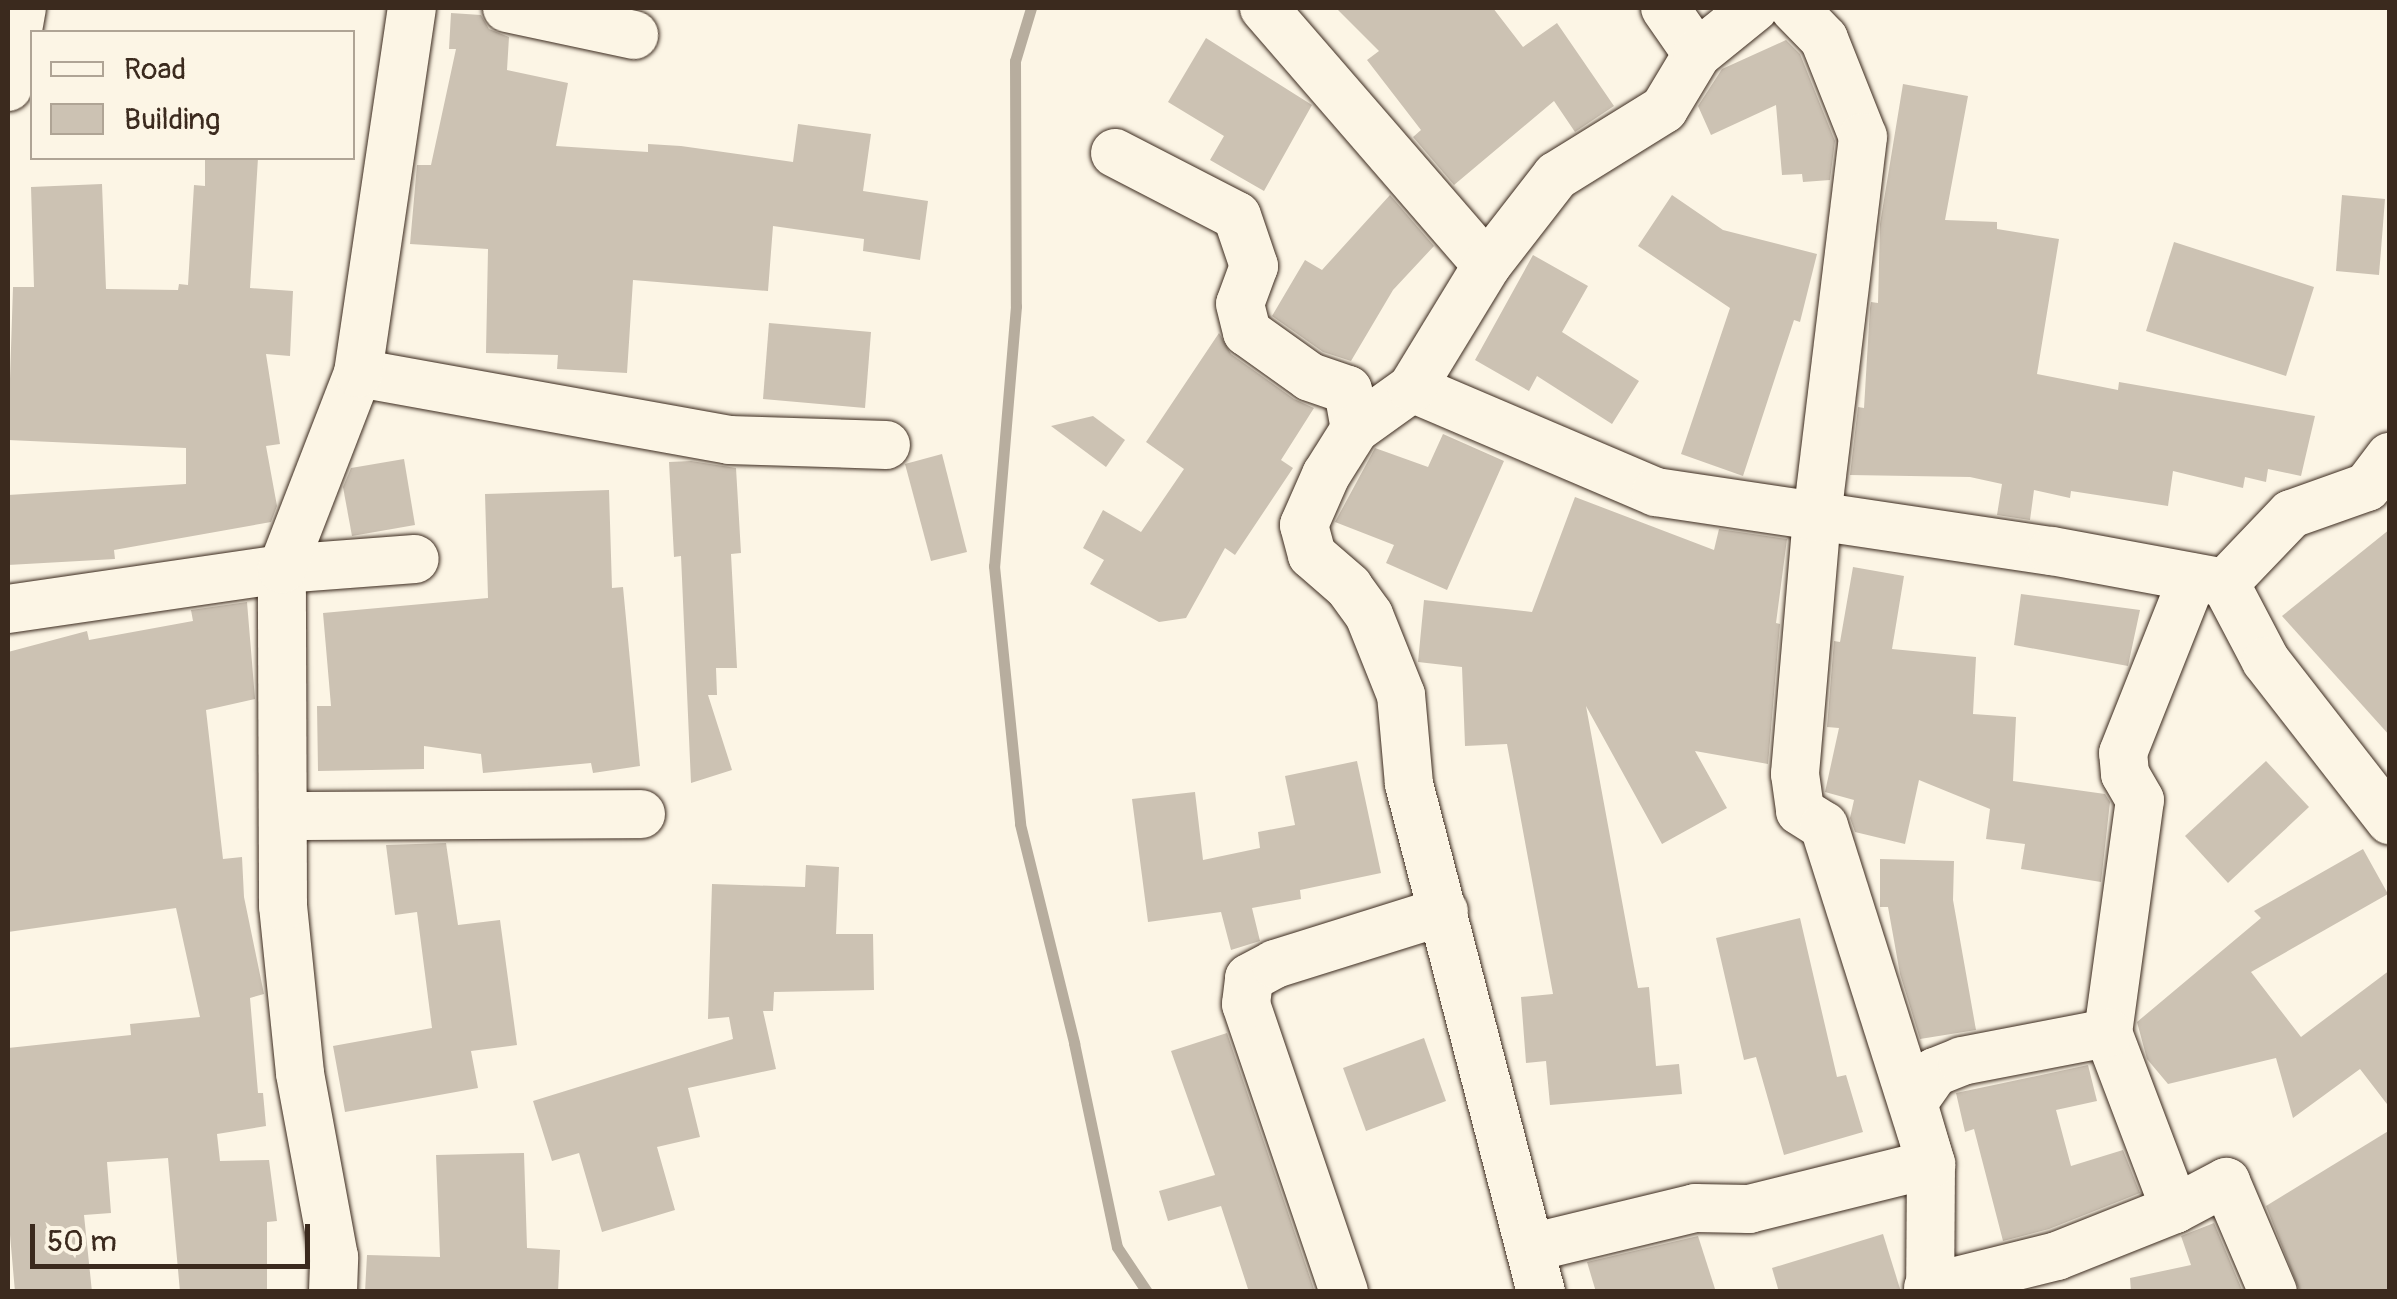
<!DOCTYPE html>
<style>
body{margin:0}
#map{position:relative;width:2397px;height:1299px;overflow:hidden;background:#fcf5e5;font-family:Pangolin,sans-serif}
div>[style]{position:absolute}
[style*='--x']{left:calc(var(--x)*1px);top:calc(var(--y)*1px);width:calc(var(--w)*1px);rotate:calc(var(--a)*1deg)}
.stream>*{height:11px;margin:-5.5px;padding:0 5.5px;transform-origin:5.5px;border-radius:5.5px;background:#b7ad9e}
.building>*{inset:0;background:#ccc2b3}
.roads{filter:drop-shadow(0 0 2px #3b2a1e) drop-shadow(0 0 2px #3b2a1e)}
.minor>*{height:48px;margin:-24px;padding:0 24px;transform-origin:24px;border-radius:24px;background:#fcf5e5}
span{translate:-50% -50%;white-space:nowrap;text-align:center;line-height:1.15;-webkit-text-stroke:8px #fcf5e5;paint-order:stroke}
.frame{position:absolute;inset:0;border:10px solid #3b2a1e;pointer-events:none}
.legend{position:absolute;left:30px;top:30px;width:325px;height:130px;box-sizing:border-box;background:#fcf5e5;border:2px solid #afa495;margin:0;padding:12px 18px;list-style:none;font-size:30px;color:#3b2a1e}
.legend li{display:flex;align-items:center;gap:20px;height:50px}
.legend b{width:50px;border:2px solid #afa495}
.scale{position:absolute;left:30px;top:1224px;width:280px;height:45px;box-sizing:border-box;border:5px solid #3b2a1e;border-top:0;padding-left:12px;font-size:30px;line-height:35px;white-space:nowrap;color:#3b2a1e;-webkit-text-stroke:8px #fcf5e5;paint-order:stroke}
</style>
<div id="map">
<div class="stream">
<i style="--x:1031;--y:8;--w:55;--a:106.8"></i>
<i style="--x:1015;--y:61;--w:245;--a:89.8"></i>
<i style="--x:1016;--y:306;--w:261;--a:94.8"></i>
<i style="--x:994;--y:566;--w:259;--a:84.2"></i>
<i style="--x:1020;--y:824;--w:226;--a:76.1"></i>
<i style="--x:1074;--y:1043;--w:208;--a:78.1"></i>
<i style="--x:1117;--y:1247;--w:54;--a:56.3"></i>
</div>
<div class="building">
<i style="clip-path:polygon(1336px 8px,1493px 8px,1523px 47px,1557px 23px,1614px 106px,1575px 132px,1554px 101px,1454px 185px,1413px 137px,1421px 130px,1367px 60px,1379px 51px)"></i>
<i style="clip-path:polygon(451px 13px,481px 15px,489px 29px,509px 37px,507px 70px,568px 83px,556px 146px,648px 152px,648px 144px,681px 146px,793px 162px,798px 124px,871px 134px,863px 191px,928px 201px,920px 260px,863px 251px,864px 239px,773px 226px,768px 291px,633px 280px,627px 373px,557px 369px,558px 355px,486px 353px,488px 249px,410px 244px,417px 165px,431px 165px,456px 49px,449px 49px)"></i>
<i style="clip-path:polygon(1206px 38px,1312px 105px,1264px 191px,1210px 160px,1224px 136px,1168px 102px)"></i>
<i style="clip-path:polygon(1786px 40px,1800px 54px,1835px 141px,1830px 180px,1803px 182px,1802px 174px,1782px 175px,1776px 105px,1711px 135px,1698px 106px,1722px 69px)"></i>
<i style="clip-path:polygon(1903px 84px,1968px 96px,1945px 220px,1997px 222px,1997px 229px,2059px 239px,2037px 374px,2118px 390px,2119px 382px,2315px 416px,2301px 476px,2268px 469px,2266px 482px,2245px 477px,2243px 488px,2173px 471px,2168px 506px,2071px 491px,2070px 498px,2034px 490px,2030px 520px,1997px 515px,2002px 484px,1970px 477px,1850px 475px,1858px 407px,1864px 408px,1870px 308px,1871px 302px,1878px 303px,1880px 224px)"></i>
<i style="clip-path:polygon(205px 158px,258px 158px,250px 288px,293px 291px,290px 356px,266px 354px,280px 444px,266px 446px,277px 506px,271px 522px,114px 550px,115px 559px,8px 565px,8px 495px,186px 484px,186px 448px,8px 440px,13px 287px,34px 287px,31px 187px,102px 184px,106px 289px,178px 290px,179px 284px,188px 285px,194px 185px,205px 186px)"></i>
<i style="clip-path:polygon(1390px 195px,1434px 246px,1393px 290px,1351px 361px,1323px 352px,1272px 316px,1305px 260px,1322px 270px)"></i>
<i style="clip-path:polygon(1672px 195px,1723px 230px,1817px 254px,1800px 322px,1794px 320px,1743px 476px,1681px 454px,1730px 308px,1638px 246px)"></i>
<i style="clip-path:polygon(2342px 195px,2385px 199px,2379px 275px,2336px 271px)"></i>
<i style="clip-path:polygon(2174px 242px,2314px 287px,2286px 376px,2146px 331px)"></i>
<i style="clip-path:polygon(1533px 255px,1588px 286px,1562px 332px,1639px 381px,1612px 424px,1537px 376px,1529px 391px,1475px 360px)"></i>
<i style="clip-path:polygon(769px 323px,871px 332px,865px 408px,763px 399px)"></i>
<i style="clip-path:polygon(1219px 333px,1231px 354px,1294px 399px,1314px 408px,1281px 460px,1293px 468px,1235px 555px,1225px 548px,1186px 618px,1159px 622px,1090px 584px,1104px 560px,1083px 548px,1103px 510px,1141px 532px,1184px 469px,1146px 442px)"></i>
<i style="clip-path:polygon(1093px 416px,1125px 440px,1106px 467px,1051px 426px)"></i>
<i style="clip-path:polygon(1443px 434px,1504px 461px,1447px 590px,1386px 563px,1394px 545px,1335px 522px,1375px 448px,1428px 467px)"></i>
<i style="clip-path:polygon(942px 454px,967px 552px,931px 561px,905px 464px)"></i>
<i style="clip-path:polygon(404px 459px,415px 525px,352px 536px,343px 487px,351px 468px)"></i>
<i style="clip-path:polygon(691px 461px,736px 468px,741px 553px,731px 554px,737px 668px,716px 668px,717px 695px,708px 695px,732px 770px,691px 783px,681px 556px,674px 557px,669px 462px)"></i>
<i style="clip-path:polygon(609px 490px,612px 588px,623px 587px,640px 766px,593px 773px,591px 763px,483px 773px,481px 754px,424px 746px,424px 769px,318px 771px,317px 706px,331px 706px,323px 613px,488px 598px,485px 494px)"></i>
<i style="clip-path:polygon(1575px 497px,1714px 550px,1719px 529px,1787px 539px,1776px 623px,1780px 624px,1768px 764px,1695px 751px,1727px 808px,1662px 844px,1586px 706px,1638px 988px,1649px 987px,1656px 1066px,1679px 1064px,1682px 1094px,1550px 1105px,1546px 1061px,1526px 1063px,1521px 997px,1553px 994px,1507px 744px,1465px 746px,1462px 667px,1418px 662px,1424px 600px,1532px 612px)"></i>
<i style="clip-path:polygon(2390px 529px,2390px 736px,2282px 616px)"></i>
<i style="clip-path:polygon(1853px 567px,1904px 576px,1892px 649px,1976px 657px,1973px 714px,2016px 717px,2013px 781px,2105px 794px,2110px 802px,2101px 882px,2021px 869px,2025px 844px,1986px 839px,1990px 809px,1919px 780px,1905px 844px,1855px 832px,1850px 818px,1854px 800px,1825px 792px,1839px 728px,1827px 727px,1834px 641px,1840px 642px)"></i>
<i style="clip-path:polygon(2021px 594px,2140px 610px,2128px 666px,2014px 645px)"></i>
<i style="clip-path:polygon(247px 602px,255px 699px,206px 710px,223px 859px,242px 857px,244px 897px,264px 994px,250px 998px,258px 1093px,263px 1093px,266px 1126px,217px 1134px,220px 1161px,269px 1160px,277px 1221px,267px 1222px,267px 1292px,180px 1292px,168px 1158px,107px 1162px,111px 1213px,84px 1215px,92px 1292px,15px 1292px,8px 1212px,8px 1048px,131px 1035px,130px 1024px,200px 1017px,176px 908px,8px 932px,8px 652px,87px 631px,89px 640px,193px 621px,191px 610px)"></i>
<i style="clip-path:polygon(1357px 761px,1381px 873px,1300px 890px,1301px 899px,1252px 908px,1260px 941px,1231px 950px,1221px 912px,1148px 922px,1132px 799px,1195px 792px,1203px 860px,1260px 848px,1258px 832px,1295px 825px,1285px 776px)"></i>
<i style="clip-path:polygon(2266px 761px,2309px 807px,2228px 883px,2185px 836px)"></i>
<i style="clip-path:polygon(446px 843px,458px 925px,500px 920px,517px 1045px,471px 1051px,478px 1088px,345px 1112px,333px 1046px,432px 1028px,417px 912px,395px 915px,386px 845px)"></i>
<i style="clip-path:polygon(2363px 849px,2388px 894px,2251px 972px,2301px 1037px,2390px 970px,2390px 1108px,2360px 1069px,2293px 1118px,2276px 1058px,2168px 1084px,2147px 1059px,2137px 1022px,2261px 918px,2254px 911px)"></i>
<i style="clip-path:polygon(1880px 859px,1954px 861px,1953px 900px,1976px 1030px,1920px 1039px,1900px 974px,1888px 907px,1880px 907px)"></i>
<i style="clip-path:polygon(806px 865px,839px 867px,836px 934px,873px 934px,874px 990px,774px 992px,773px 1011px,763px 1011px,776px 1069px,688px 1088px,700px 1137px,657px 1147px,675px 1210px,602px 1232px,579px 1153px,552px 1161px,533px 1101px,733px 1039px,729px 1017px,708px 1019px,712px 884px,805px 887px)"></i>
<i style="clip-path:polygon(1800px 918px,1837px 1077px,1846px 1075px,1863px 1132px,1784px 1155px,1756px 1057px,1744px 1060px,1716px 938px)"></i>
<i style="clip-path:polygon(1227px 1033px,1315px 1292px,1249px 1292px,1221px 1206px,1168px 1221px,1159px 1191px,1215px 1175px,1171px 1051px)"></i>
<i style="clip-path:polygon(1424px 1038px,1446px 1101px,1366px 1131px,1343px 1068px)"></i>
<i style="clip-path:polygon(2088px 1065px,2097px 1101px,2056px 1110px,2071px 1166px,2123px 1150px,2140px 1193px,2049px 1229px,2003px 1241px,1974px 1129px,1965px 1132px,1956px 1093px)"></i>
<i style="clip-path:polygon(2390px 1130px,2390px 1292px,2300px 1292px,2266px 1206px)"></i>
<i style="clip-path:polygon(524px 1153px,527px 1248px,560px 1250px,558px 1292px,365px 1292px,367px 1255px,440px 1257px,436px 1155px)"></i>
<i style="clip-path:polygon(2214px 1223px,2243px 1292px,2131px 1292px,2130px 1278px,2191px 1265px,2181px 1236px)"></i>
<i style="clip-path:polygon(1883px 1234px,1901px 1292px,1779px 1292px,1772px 1268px)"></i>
<i style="clip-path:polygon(1698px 1236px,1716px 1292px,1596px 1292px,1587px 1262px)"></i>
</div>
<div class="roads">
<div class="minor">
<i style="--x:507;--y:8;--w:130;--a:12"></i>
<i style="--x:1264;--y:8;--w:340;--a:49.1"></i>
<i style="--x:1665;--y:8;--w:56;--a:55.2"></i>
<i style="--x:1794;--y:8;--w:43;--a:45.9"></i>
<i style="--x:1824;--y:39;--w:105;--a:68.3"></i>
<i style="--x:1863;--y:137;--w:383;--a:96.9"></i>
<i style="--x:1817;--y:517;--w:258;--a:94.9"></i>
<i style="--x:1795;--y:774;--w:37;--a:82"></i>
<i style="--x:1800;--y:811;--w:28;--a:32"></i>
<i style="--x:1824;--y:826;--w:355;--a:72.4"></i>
<i style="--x:1931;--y:1164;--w:128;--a:90.4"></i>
<i style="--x:8;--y:87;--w:80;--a:-80"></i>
<i style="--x:1115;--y:153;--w:137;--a:27.3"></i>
<i style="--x:1237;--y:216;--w:53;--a:71.2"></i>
<i style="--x:1254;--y:266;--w:40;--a:110.2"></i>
<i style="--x:1240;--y:304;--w:29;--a:76"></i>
<i style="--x:1247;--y:332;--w:77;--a:35.5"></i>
<i style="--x:1310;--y:377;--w:40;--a:18.9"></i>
<i style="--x:1348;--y:390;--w:40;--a:80"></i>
<i style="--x:358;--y:373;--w:377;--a:10.2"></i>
<i style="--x:729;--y:440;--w:157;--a:1.8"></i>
<i style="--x:1412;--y:388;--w:265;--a:23.1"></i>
<i style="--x:1656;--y:492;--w:400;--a:8.5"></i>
<i style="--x:2052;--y:551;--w:176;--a:10.5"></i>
<i style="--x:2225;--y:583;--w:88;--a:62.3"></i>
<i style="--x:2266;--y:661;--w:202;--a:52.1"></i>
<i style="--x:2225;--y:583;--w:95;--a:-46.3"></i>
<i style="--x:2291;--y:514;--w:81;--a:-19.6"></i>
<i style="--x:2367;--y:487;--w:38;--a:-53"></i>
<i style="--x:8;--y:609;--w:277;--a:-8.3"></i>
<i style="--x:282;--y:569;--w:133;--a:-4.3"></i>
<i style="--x:283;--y:816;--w:358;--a:-0.3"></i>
<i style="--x:2175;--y:1209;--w:188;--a:-110.8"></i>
<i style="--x:2108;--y:1033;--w:235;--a:-82.2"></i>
<i style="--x:2140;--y:800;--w:30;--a:-120"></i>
<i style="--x:2125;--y:774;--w:21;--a:-95"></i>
<i style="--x:2123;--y:753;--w:189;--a:-68.3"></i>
<i style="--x:1530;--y:1248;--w:170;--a:-13.6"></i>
<i style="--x:1695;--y:1208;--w:54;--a:1.1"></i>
<i style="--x:1749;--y:1209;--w:187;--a:-13.9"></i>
<i style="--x:1931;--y:1164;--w:64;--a:-106.4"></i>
<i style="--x:1913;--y:1103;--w:38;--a:-55"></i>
<i style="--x:1935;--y:1072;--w:29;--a:-22"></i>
<i style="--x:1962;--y:1061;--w:149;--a:-10.9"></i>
<i style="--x:1928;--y:1288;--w:133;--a:-13.9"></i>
<i style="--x:2057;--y:1256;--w:127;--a:-21.7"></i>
<i style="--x:2175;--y:1209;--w:58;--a:-27.9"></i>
<i style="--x:2226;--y:1182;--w:120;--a:66.9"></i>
<i style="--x:333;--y:1292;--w:35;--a:-88"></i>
<i style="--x:334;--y:1257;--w:187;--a:-100.5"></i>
<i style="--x:300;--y:1073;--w:168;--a:-95.8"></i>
<i style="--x:283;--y:906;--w:337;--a:-90.2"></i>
<i style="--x:282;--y:569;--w:210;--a:-68.8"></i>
<i style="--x:358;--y:373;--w:369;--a:-81.6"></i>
<i style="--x:1344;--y:1292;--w:304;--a:-108.8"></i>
<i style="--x:1246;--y:1004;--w:26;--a:-83"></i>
<i style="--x:1249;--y:978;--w:30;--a:-28"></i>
<i style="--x:1275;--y:964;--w:177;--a:-17.4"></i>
<i style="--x:1541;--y:1292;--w:525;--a:-104.57"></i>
<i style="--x:1409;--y:784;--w:89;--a:-95.1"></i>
<i style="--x:1401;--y:695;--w:86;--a:-111.8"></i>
<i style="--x:1369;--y:615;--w:34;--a:-126"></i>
<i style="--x:1349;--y:587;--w:49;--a:-139.1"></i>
<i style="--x:1312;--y:555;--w:31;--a:-105"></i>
<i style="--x:1304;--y:525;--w:55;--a:-66.3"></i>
<i style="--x:1326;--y:475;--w:54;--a:-57.8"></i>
<i style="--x:1355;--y:429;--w:70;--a:-35.7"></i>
<i style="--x:1412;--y:388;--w:144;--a:-58.6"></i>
<i style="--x:1487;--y:265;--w:113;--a:-52.2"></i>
<i style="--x:1556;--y:176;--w:127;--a:-31.8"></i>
<i style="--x:1664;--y:109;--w:64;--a:-59"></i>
<i style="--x:1697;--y:54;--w:73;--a:-38.9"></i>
</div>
</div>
<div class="frame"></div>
<ul class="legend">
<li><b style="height:12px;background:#fcf5e5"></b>Road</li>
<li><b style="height:28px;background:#ccc2b3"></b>Building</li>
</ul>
<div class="scale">50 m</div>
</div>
